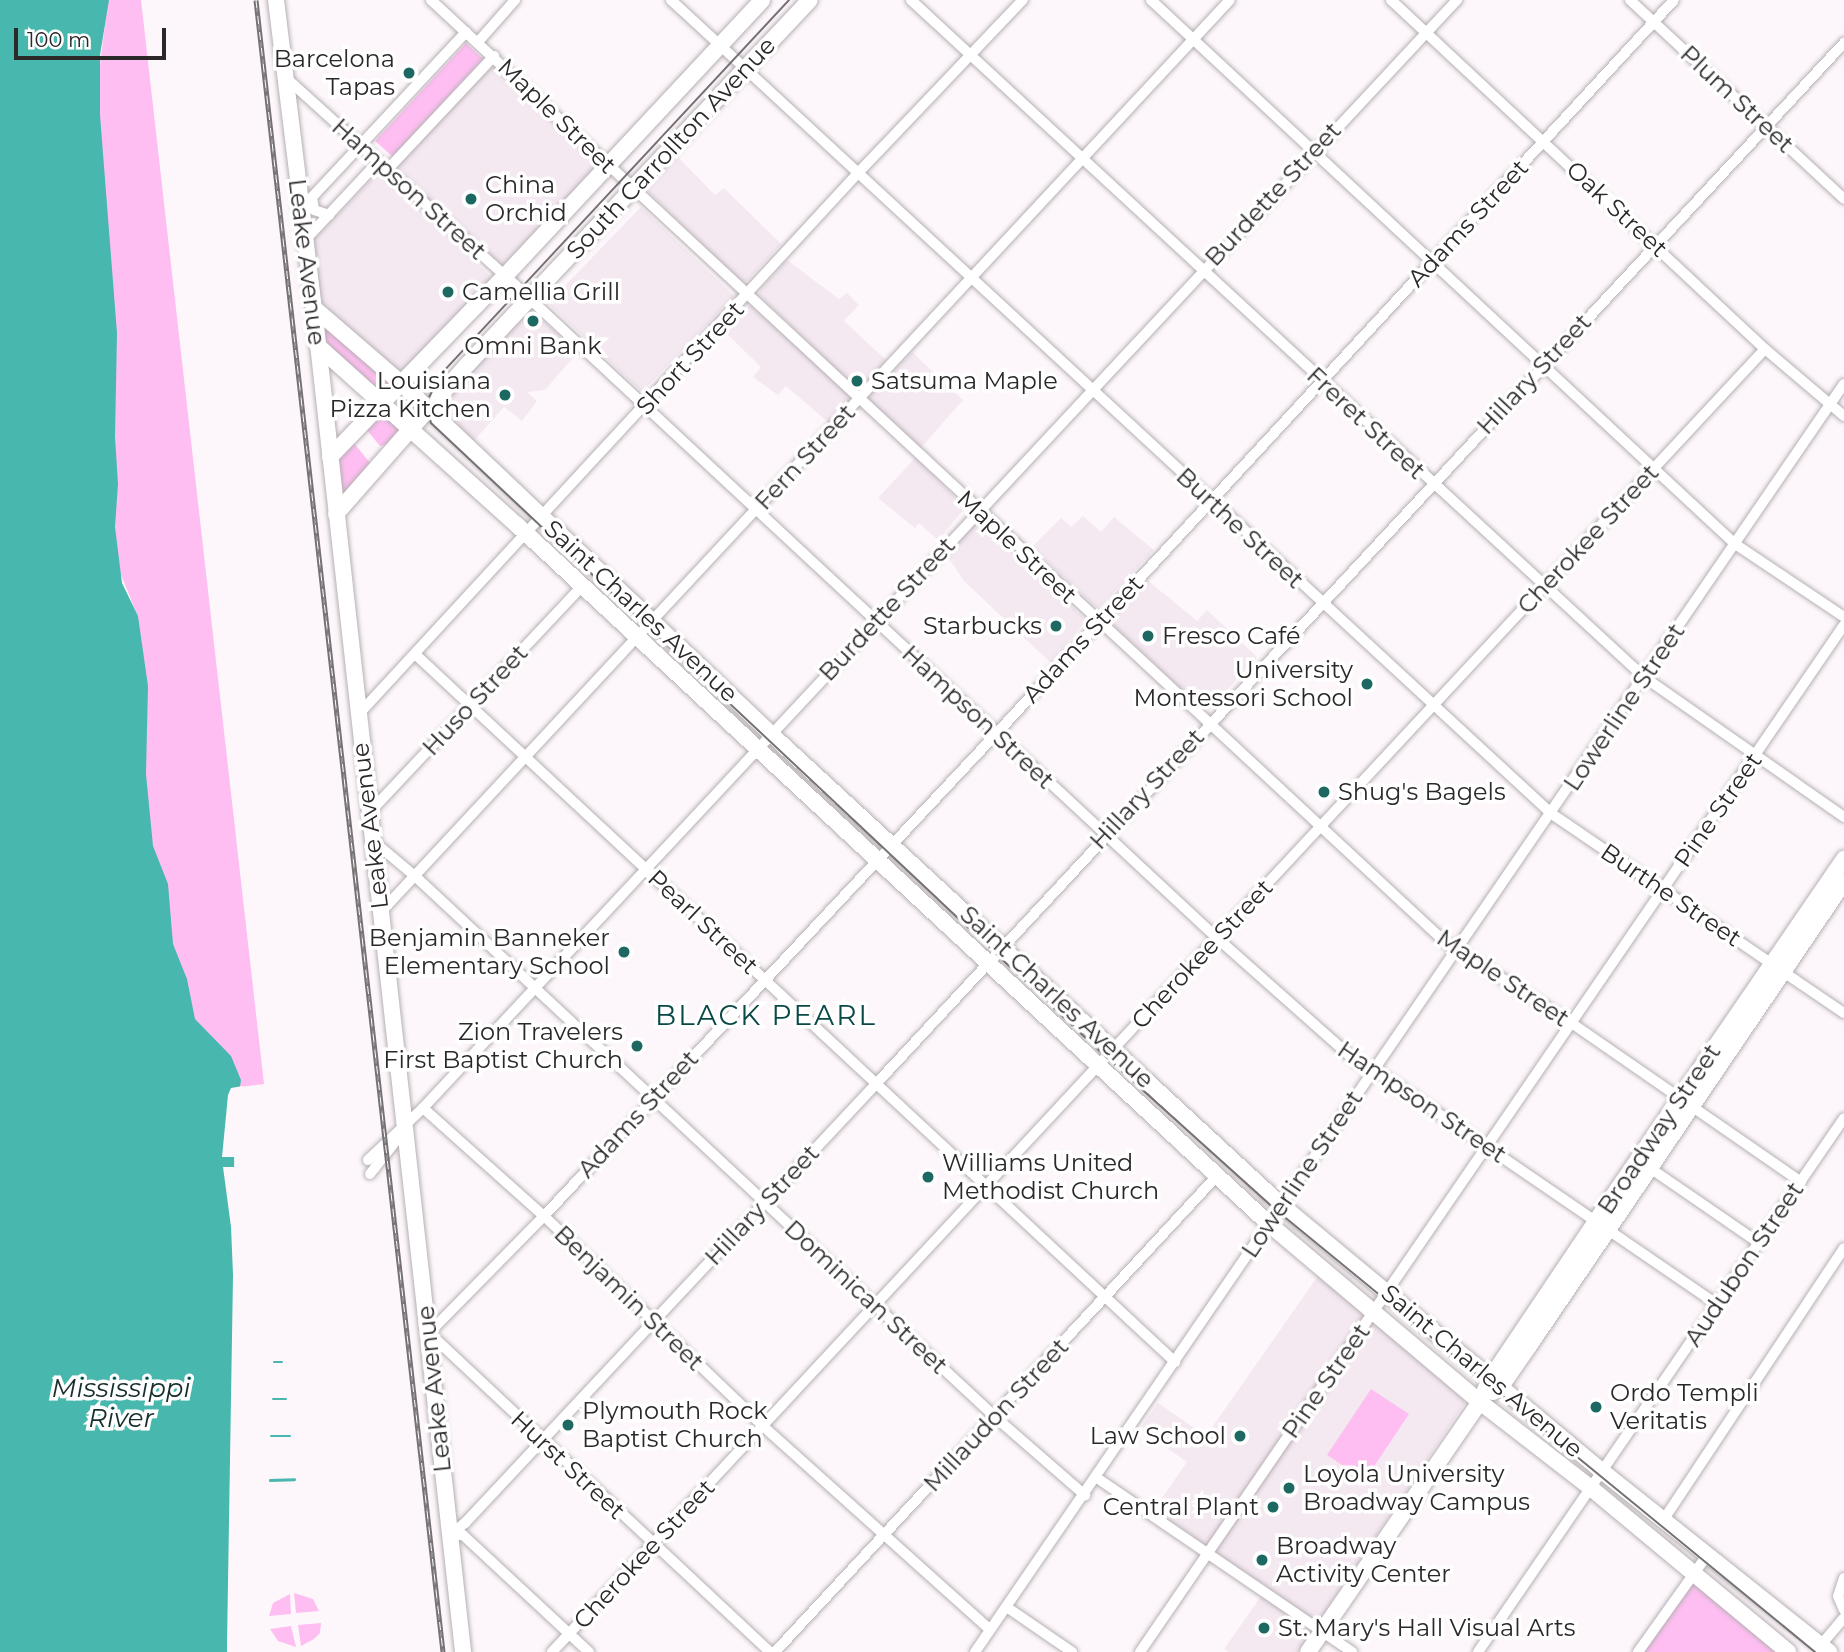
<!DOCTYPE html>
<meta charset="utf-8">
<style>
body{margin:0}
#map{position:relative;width:1844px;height:1652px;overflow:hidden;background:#fdf7fb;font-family:Montserrat,sans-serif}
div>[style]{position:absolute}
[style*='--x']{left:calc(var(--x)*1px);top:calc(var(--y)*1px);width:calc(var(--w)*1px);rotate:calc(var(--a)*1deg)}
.built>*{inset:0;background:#f4e8f1}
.green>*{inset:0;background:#febef1}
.water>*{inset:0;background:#48b7ae}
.pier>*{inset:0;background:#fdf7fb}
.stream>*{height:2.5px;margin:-1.25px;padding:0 1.25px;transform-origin:1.25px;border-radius:1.25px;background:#48b7ae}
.roads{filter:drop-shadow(0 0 2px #b6b0b4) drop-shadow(0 0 2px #b6b0b4)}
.street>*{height:10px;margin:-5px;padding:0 5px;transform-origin:5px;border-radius:5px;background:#fff}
.secondary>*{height:16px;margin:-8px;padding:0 8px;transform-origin:8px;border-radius:8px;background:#fff}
.tram>*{height:2px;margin:-1px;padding:0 1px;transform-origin:1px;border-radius:1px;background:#767274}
.rail>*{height:5px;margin-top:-2.5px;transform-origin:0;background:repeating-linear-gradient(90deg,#fff 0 8px,#767274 0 16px);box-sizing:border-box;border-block:2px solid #767274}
.dots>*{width:19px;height:19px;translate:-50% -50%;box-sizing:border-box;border:4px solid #fff;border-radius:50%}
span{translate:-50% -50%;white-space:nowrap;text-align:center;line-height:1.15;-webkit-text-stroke:7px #fff;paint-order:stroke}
.poi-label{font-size:24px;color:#2b282a}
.right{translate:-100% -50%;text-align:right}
.left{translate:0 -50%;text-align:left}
.street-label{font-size:24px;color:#2b282a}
.water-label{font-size:26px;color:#162e2c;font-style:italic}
.quarter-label{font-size:28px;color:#094844;letter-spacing:2px}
.scale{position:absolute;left:14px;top:28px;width:152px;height:32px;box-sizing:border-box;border:4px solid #2b282a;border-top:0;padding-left:9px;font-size:21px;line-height:24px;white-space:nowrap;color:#2b282a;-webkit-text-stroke:5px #fff;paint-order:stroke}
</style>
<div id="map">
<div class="built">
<i style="clip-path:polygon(489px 54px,608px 165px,505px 276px,393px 170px)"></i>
<i style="clip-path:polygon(677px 156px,715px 195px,724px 188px,781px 244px,747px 281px,741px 282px,646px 190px)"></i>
<i style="clip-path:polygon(383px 172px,495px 281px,405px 374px,397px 373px,319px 306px,309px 244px,376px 175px)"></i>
<i style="clip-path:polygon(641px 207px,734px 296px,642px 392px,548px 303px)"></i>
<i style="clip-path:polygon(787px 260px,839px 299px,847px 293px,859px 305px,844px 321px,886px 360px,861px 388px,855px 387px,759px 295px,761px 288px)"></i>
<i style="clip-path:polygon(750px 305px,849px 394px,851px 401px,830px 424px,786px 386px,778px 395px,753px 377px,761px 367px,725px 332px)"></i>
<i style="clip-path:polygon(529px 307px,577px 353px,545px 390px,527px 392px,537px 401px,522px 421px,504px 407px,471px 444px,439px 411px,439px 406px)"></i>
<i style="clip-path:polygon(912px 352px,963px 400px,918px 451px,865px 400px)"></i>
<i style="clip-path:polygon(916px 457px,965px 508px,938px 540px,919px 523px,915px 528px,878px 498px)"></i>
<i style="clip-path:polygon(1083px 516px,1101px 532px,1114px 517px,1154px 550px,1098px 609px,1032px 547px,1061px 518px,1071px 527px)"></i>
<i style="clip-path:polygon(977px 519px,1086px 620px,1051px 663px,964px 581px,946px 554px)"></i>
<i style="clip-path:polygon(1146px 579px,1197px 621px,1207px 610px,1257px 657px,1209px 710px,1181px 689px,1107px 619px)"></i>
<i style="clip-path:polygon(1320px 1273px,1463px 1397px,1465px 1403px,1298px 1652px,1229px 1652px,1224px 1649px,1264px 1592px,1151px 1514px,1187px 1462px,1140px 1429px,1158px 1403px,1206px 1436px)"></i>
</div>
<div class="green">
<i style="clip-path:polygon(108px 0,141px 0,264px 1084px,231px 1088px,184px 1034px,146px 833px,138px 617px,114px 557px,94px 113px)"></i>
<i style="clip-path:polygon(466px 43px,483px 59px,393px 157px,375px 141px)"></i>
<i style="clip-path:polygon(321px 321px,393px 380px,381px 398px,323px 348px)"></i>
<i style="clip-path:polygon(381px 413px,401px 430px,386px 445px,380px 446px,366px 429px)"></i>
<i style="clip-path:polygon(353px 442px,371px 464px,341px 498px,335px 460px)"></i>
<i style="clip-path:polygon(1371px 1389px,1409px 1414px,1365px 1480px,1327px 1455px)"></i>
<i style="clip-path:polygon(1691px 1580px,1778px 1652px,1640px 1652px)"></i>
<i style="clip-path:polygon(294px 1593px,313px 1599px,319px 1611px,296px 1613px)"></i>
<i style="clip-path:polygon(290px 1594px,291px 1614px,269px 1616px,273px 1603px)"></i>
<i style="clip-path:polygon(321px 1623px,320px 1633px,314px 1639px,301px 1646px,298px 1625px)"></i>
<i style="clip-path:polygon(291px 1626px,296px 1647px,278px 1641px,270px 1629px)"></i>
</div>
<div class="water">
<i style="clip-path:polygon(0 0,109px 0,100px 55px,100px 115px,117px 333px,115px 437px,118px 484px,115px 527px,122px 583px,138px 616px,148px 686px,146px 774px,153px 846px,168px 884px,173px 944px,187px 979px,195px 1019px,231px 1056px,241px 1080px,234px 1127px,236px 1652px,0 1652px)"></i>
</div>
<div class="pier">
<i style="clip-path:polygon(243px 1086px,239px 1098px,238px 1157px,222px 1157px,228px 1095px,231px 1088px)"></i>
<i style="clip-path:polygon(223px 1167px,238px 1167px,248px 1267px,240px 1652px,227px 1652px,227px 1644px,233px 1275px,231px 1227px)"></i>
</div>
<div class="stream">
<i style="--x:274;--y:1362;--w:8;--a:0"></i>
<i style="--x:273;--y:1399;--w:13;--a:0"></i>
<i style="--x:271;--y:1436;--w:19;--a:0"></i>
<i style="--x:270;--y:1480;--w:24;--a:-2"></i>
</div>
<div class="roads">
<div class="street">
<i style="--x:431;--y:0;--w:1384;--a:42.89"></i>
<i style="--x:1445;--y:942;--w:148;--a:32.6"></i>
<i style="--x:1570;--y:1022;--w:281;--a:34.7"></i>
<i style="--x:671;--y:0;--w:1199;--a:42.74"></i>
<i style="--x:1552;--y:814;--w:353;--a:34.3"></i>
<i style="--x:911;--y:0;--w:998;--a:42.73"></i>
<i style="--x:1644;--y:677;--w:244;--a:35"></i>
<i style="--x:1151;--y:0;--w:798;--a:42.97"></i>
<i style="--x:1735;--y:544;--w:131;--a:33.8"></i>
<i style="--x:1391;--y:0;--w:512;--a:43.02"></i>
<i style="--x:1765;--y:349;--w:104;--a:40.3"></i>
<i style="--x:1630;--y:0;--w:292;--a:42.9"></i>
<i style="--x:478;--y:42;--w:56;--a:-48.6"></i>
<i style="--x:284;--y:76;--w:312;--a:42.1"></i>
<i style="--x:515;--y:285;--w:959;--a:42.93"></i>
<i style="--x:1217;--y:938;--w:188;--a:41.6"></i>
<i style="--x:1358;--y:1063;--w:30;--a:27"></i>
<i style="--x:1385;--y:1077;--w:401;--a:34.4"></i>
<i style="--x:388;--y:169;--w:155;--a:-46.8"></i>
<i style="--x:312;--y:197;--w:13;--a:81"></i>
<i style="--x:314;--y:210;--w:16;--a:18"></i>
<i style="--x:301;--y:209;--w:242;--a:-47"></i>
<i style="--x:305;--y:240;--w:108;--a:-46.9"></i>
<i style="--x:415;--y:654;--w:1039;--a:42.97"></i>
<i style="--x:357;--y:716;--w:739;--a:-47.3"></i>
<i style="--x:858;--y:173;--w:239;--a:-46.4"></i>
<i style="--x:369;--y:813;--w:311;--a:-46.8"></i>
<i style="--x:372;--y:840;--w:57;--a:40.1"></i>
<i style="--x:416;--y:877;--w:790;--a:43"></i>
<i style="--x:994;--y:1416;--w:121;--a:41"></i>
<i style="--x:380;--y:913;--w:1247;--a:-47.05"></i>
<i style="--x:423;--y:1108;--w:162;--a:41.8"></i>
<i style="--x:544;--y:1216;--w:303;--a:43.8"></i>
<i style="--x:763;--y:1426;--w:305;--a:41.9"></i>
<i style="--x:368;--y:1160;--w:76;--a:-43.4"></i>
<i style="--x:423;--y:1108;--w:1516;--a:-46.98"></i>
<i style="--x:1650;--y:1168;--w:132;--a:34.5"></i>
<i style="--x:370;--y:1174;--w:41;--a:-52"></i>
<i style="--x:1097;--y:1478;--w:309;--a:34.3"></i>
<i style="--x:1664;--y:1519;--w:325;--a:-56.4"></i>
<i style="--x:450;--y:1535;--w:19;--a:-39"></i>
<i style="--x:465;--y:1523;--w:601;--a:-46.89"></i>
<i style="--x:876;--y:1084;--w:1422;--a:-47.08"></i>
<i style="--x:450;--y:1535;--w:13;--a:0"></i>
<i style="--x:463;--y:1535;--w:172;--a:42.9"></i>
<i style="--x:1844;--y:1578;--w:19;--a:108"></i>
<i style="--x:1838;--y:1596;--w:15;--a:67"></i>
<i style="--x:1008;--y:1608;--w:78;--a:34.5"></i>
<i style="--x:1821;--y:1645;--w:35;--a:-50"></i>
<i style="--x:552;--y:1652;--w:1780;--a:-47.05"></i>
<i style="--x:770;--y:1652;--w:467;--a:-136.9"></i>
<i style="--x:429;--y:1333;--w:164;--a:-45.5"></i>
<i style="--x:544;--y:1216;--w:661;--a:-46.84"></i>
<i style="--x:996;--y:734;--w:999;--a:-47.27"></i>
<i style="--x:775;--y:1652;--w:648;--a:-47.13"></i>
<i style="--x:975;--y:1652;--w:1537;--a:-55.58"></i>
<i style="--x:1140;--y:1652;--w:1245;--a:-55.57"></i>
<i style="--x:1478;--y:1652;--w:647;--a:-55.57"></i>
<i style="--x:1638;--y:1652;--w:120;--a:-54.5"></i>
</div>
<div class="secondary">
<i style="--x:276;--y:0;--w:310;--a:83"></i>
<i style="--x:314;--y:308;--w:1352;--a:83.67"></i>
<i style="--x:314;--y:308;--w:116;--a:40.8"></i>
<i style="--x:402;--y:384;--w:509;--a:43.49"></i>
<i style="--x:771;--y:734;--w:693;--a:42.72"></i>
<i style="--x:1280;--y:1204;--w:420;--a:39.7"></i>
<i style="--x:1603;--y:1472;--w:289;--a:38.5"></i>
<i style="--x:318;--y:346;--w:268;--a:42"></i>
<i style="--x:517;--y:525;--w:1025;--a:42.91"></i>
<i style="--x:1268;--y:1223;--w:277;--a:40.2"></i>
<i style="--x:1480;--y:1402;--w:142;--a:37.8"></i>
<i style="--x:1592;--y:1489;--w:255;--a:39.7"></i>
<i style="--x:330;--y:457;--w:252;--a:-46"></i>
<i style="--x:505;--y:276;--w:377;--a:-47"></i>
<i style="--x:336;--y:514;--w:200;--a:-48.7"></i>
<i style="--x:468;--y:364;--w:499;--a:-46.8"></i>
<i style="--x:1493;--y:1392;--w:8;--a:-30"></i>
<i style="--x:1500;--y:1388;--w:51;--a:-55.4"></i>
<i style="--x:1529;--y:1346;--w:561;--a:-55.83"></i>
<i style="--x:1308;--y:1652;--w:303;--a:-55.5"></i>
<i style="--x:1480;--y:1402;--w:25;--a:-67"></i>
<i style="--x:1490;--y:1379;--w:190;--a:-56.1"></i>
<i style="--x:1596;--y:1221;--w:439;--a:-55.6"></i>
</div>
</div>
<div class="tram">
<i style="--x:789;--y:0;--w:511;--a:132.94"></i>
<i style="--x:441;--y:374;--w:30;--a:117"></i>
<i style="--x:427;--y:401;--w:22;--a:80"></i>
<i style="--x:431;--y:423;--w:926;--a:43.21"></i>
<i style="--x:1106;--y:1057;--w:229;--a:42"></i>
<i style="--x:1276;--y:1210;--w:697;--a:39.35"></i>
</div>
<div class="rail">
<i style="--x:256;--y:0;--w:1663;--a:83.54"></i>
</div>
<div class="dots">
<i style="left:409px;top:73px;background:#1d6862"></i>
<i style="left:471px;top:199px;background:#1d6862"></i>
<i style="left:448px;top:292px;background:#1d6862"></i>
<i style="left:533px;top:321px;background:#1d6862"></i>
<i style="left:857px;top:381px;background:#1d6862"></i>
<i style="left:505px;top:395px;background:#1d6862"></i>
<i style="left:1056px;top:626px;background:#1d6862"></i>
<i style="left:1148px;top:636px;background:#1d6862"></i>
<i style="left:1367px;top:684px;background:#1d6862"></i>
<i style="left:1324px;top:792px;background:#1d6862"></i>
<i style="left:624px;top:952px;background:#1d6862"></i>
<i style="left:637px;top:1046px;background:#1d6862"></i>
<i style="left:928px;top:1177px;background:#1d6862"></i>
<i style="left:1596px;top:1407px;background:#1d6862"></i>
<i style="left:568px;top:1425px;background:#1d6862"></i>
<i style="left:1240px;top:1436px;background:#1d6862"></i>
<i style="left:1289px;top:1488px;background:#1d6862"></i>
<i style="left:1273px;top:1507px;background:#1d6862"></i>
<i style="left:1262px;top:1560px;background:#1d6862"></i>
<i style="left:1264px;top:1628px;background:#1d6862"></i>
</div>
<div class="poi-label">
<span class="right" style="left:395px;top:73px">Barcelona<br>Tapas</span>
<span class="left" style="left:485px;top:199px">China<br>Orchid</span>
<span class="left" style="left:462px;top:292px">Camellia Grill</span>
<span style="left:533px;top:346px">Omni Bank</span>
<span class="right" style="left:491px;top:395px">Louisiana<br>Pizza Kitchen</span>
<span class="left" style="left:871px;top:381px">Satsuma Maple</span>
<span class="right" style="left:1042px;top:626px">Starbucks</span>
<span class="left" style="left:1162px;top:636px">Fresco Café</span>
<span class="right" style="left:1353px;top:684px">University<br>Montessori School</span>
<span class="left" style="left:1338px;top:792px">Shug's Bagels</span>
<span class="right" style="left:610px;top:952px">Benjamin Banneker<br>Elementary School</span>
<span class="right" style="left:623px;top:1046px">Zion Travelers<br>First Baptist Church</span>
<span class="left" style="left:942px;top:1177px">Williams United<br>Methodist Church</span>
<span class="left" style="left:1610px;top:1407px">Ordo Templi<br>Veritatis</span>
<span class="left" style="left:582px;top:1425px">Plymouth Rock<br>Baptist Church</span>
<span class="right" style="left:1226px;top:1436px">Law School</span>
<span class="left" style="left:1303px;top:1488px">Loyola University<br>Broadway Campus</span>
<span class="right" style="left:1259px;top:1507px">Central Plant</span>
<span class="left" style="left:1276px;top:1560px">Broadway<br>Activity Center</span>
<span class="left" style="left:1278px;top:1628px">St. Mary's Hall Visual Arts</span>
</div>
<div class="street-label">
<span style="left:1737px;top:99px;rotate:43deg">Plum Street</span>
<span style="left:557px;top:116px;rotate:44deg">Maple Street</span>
<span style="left:671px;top:148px;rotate:-47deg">South Carrollton Avenue</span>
<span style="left:409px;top:189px;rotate:42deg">Hampson Street</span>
<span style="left:1273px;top:194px;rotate:-47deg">Burdette Street</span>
<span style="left:1617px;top:209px;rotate:43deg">Oak Street</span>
<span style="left:1468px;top:223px;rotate:-47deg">Adams Street</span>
<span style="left:307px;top:262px;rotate:83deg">Leake Avenue</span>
<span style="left:690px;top:358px;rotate:-47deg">Short Street</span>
<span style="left:1534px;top:374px;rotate:-47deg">Hillary Street</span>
<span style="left:1366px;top:423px;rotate:43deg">Freret Street</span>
<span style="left:805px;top:457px;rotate:-47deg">Fern Street</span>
<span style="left:1240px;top:528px;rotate:43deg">Burthe Street</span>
<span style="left:1588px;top:539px;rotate:-47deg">Cherokee Street</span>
<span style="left:1017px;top:547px;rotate:43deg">Maple Street</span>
<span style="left:887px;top:609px;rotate:-47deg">Burdette Street</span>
<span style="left:641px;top:611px;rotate:43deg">Saint Charles Avenue</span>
<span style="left:1083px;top:639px;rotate:-47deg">Adams Street</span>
<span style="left:475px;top:700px;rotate:-47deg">Huso Street</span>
<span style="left:1624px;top:707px;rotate:-56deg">Lowerline Street</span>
<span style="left:978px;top:717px;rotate:43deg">Hampson Street</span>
<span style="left:1147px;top:789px;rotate:-47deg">Hillary Street</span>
<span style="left:1718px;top:810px;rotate:-55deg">Pine Street</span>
<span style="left:370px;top:826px;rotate:-97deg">Leake Avenue</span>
<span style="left:1671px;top:895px;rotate:34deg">Burthe Street</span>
<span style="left:703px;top:922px;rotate:43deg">Pearl Street</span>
<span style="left:1202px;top:954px;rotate:-47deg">Cherokee Street</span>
<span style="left:1503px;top:978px;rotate:34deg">Maple Street</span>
<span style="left:1057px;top:997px;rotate:43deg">Saint Charles Avenue</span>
<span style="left:1422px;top:1102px;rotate:34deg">Hampson Street</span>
<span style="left:638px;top:1114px;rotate:-47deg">Adams Street</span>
<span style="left:1659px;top:1129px;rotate:-56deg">Broadway Street</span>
<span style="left:1302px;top:1174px;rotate:-56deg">Lowerline Street</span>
<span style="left:762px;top:1205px;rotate:-47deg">Hillary Street</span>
<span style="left:1744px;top:1264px;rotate:-56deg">Audubon Street</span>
<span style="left:866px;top:1297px;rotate:43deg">Dominican Street</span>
<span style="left:629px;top:1298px;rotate:44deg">Benjamin Street</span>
<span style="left:1482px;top:1371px;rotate:40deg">Saint Charles Avenue</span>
<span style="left:1326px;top:1381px;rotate:-55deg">Pine Street</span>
<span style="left:434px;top:1389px;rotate:-96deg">Leake Avenue</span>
<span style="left:996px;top:1415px;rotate:-47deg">Millaudon Street</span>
<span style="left:568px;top:1465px;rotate:43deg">Hurst Street</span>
<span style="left:644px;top:1554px;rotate:-47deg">Cherokee Street</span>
</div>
<div class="water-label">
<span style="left:121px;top:1404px">Mississippi<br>River</span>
</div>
<div class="quarter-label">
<span style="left:766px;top:1015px">BLACK PEARL</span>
</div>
<div class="scale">100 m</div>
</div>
